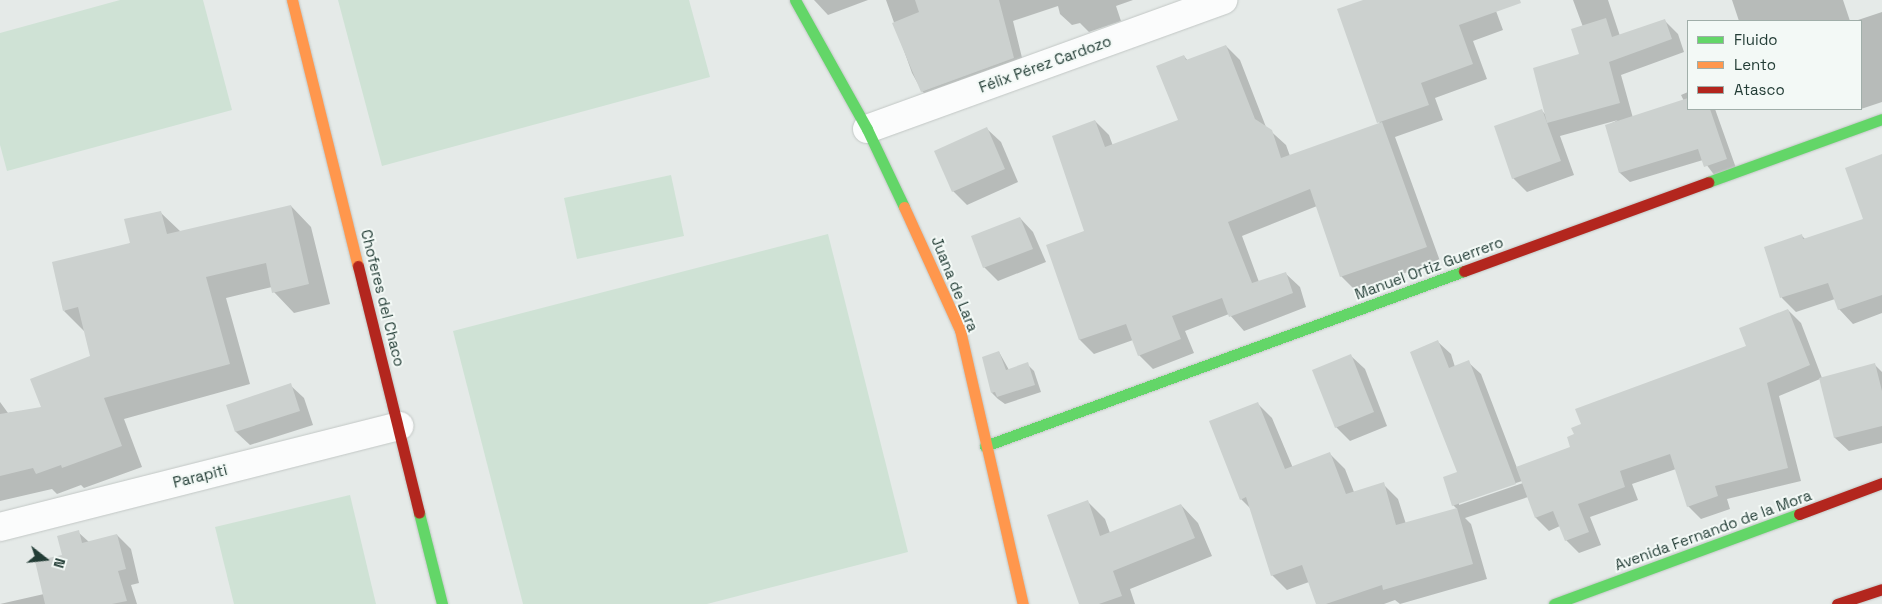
<!DOCTYPE html>
<meta charset="utf-8">
<style>
body{margin:0}
#map{position:relative;width:1882px;height:604px;overflow:hidden;background:#e5eae8;font-family:"Space Grotesk",sans-serif}
div>[style]{position:absolute}
[style*='--x']{left:calc(var(--x)*1px);top:calc(var(--y)*1px);width:calc(var(--w)*1px);rotate:calc(var(--a)*1deg)}
.green>*{inset:0;background:#cfe2d5}
.shadow>*{inset:0;background:#0003}
.building>*{inset:0;background:#ccd1cf}
.roads{filter:drop-shadow(0 0 1px #c2c7c5) drop-shadow(0 0 1px #c2c7c5)}
.street>*{height:28px;margin:-14px;padding:0 14px;transform-origin:14px;border-radius:14px;background:#fbfcfc}
.fast>*{height:11px;margin:-5.5px;padding:0 5.5px;transform-origin:5.5px;border-radius:5.5px;background:#63d668}
.slow>*{height:11px;margin:-5.5px;padding:0 5.5px;transform-origin:5.5px;border-radius:5.5px;background:#ff974d}
.jam>*{height:11px;margin:-5.5px;padding:0 5.5px;transform-origin:5.5px;border-radius:5.5px;background:#b3261e}
span{translate:-50% -50%;white-space:nowrap;text-align:center;line-height:1.15;-webkit-text-stroke:4px #f3f9f6;paint-order:stroke}
.street-label{font-size:15px;color:#233d36}
.legend{position:absolute;left:1687px;top:20px;width:175px;height:90px;box-sizing:border-box;background:#f3f9f6;border:1px solid #a0aea9;margin:0;padding:6px 9px;list-style:none;font-size:15px;color:#233d36}
.legend li{display:flex;align-items:center;gap:10px;height:25px}
.legend b{width:25px;border:1px solid #a0aea9}
.north{position:absolute;left:20px;top:534px;width:50px;height:50px;-webkit-text-stroke:4px #f3f9f6;paint-order:stroke;rotate:106deg;font-size:14px;font-weight:700;line-height:20px;text-align:center;color:#233d36}
.north::after{content:'';display:block;margin:auto;width:18px;height:22px;background:#233d36;clip-path:polygon(50% 0,100% 100%,50% 72%,0 100%)}
</style>
<div id="map">
<div class="green">
<i style="clip-path:polygon(120px 0,203px 0,232px 110px,7px 171px,0 145px,0 33px)"></i>
<i style="clip-path:polygon(338px 0,689px 0,710px 77px,382px 166px)"></i>
<i style="clip-path:polygon(671px 175px,684px 236px,577px 259px,564px 198px)"></i>
<i style="clip-path:polygon(828px 234px,908px 552px,707px 604px,523px 604px,453px 331px)"></i>
<i style="clip-path:polygon(350px 495px,376px 604px,234px 604px,215px 527px)"></i>
</div>
<div class="shadow">
<i style="clip-path:polygon(814px 0,868px 0,828px 15px)"></i>
<i style="clip-path:polygon(886px 0,1133px 0,1116px 6px,1121px 21px,1089px 32px,1080px 23px,1072px 25px,1060px 14px,1058px 6px,1013px 21px,1025px 70px,934px 103px,922px 91px,912px 73px)"></i>
<i style="clip-path:polygon(1367px 0,1492px 0,1503px 30px,1473px 41px,1487px 79px,1435px 98px,1443px 120px,1395px 137px,1440px 261px,1355px 290px,1341px 276px,1317px 206px,1242px 236px,1259px 282px,1285px 273px,1300px 287px,1306px 307px,1244px 331px,1229px 314px,1185px 331px,1194px 353px,1153px 369px,1139px 355px,1133px 340px,1094px 354px,1080px 340px,1048px 246px,1086px 232px,1095px 121px,1109px 135px,1113px 146px,1179px 121px,1184px 56px,1188px 61px,1226px 46px,1240px 60px,1266px 127px,1286px 145px,1290px 156px,1380px 124px,1339px 10px)"></i>
<i style="clip-path:polygon(1573px 0,1608px 0,1620px 36px,1665px 21px,1678px 34px,1684px 52px,1621px 75px,1633px 118px,1684px 101px,1681px 95px,1688px 92px,1688px 109px,1715px 109px,1736px 168px,1715px 176px,1703px 160px,1630px 182px,1620px 173px,1606px 126px,1618px 120px,1560px 136px,1574px 175px,1527px 192px,1513px 178px,1542px 111px,1546px 115px,1580px 55px,1583px 27px)"></i>
<i style="clip-path:polygon(1732px 0,1843px 0,1850px 21px,1739px 21px)"></i>
<i style="clip-path:polygon(1882px 12px,1882px 102px,1858px 110px,1861px 109px,1861px 21px,1855px 21px)"></i>
<i style="clip-path:polygon(987px 129px,1001px 142px,1018px 182px,967px 205px,953px 191px,936px 151px)"></i>
<i style="clip-path:polygon(1882px 156px,1882px 313px,1853px 324px,1839px 309px,1835px 299px,1796px 312px,1782px 298px,1765px 248px,1802px 236px,1806px 240px,1865px 220px)"></i>
<i style="clip-path:polygon(291px 206px,311px 227px,330px 304px,294px 313px,274px 292px,272px 287px,226px 298px,250px 384px,124px 419px,142px 467px,84px 488px,81px 485px,57px 494px,52px 489px,0 501px,0 402px,8px 413px,42px 408px,92px 357px,85px 332px,64px 311px,160px 212px,181px 232px)"></i>
<i style="clip-path:polygon(1020px 218px,1033px 232px,1046px 262px,998px 281px,984px 267px)"></i>
<i style="clip-path:polygon(evenodd,1788px 310px,1801px 323px,1822px 378px,1875px 365px,1882px 372px,1882px 443px,1849px 451px,1835px 438px,1820px 379px,1779px 396px,1801px 481px,1727px 499px,1730px 509px,1701px 519px,1688px 506px,1676px 469px,1632px 484px,1638px 500px,1590px 517px,1601px 545px,1579px 553px,1566px 540px,1560px 526px,1549px 531px,1536px 518px,1528px 497px,1465px 518px,1471px 524px,1487px 579px,1400px 604px,1395px 600px,1384px 604px,1317px 604px,1309px 582px,1287px 590px,1272px 575px,1251px 509px,1241px 499px,1257px 403px,1272px 418px,1293px 468px,1330px 454px,1345px 469px,1354px 492px,1383px 484px,1398px 499px,1406px 524px,1457px 509px,1453px 505px,1458px 473px,1438px 342px,1451px 354px,1455px 367px,1468px 362px,1481px 374px,1517px 468px,1572px 447px,1748px 347px,1788px 310px,1522px 481px,1523px 483px,1459px 505px,1459px 502px,1522px 481px)"></i>
<i style="clip-path:polygon(999px 352px,1009px 370px,1027px 364px,1034px 371px,1041px 392px,1005px 404px,998px 399px,992px 393px)"></i>
<i style="clip-path:polygon(1351px 356px,1365px 369px,1387px 426px,1350px 441px,1336px 427px)"></i>
<i style="clip-path:polygon(290px 385px,304px 398px,313px 425px,250px 445px,236px 432px,228px 406px)"></i>
<i style="clip-path:polygon(1087px 501px,1105px 519px,1110px 533px,1181px 505px,1198px 523px,1212px 556px,1130px 589px,1135px 604px,1080px 604px)"></i>
<i style="clip-path:polygon(78px 532px,89px 542px,117px 535px,131px 549px,139px 583px,131px 585px,137px 604px,0 604px,44px 594px)"></i>
</div>
<div class="building">
<i style="clip-path:polygon(915px 0,999px 0,1014px 58px,921px 92px,892px 23px,919px 12px)"></i>
<i style="clip-path:polygon(1363px 0,1520px 0,1521px 3px,1459px 25px,1473px 64px,1421px 83px,1429px 105px,1377px 123px,1337px 9px)"></i>
<i style="clip-path:polygon(1606px 18px,1612px 37px,1665px 19px,1672px 39px,1609px 62px,1620px 103px,1547px 123px,1533px 68px,1579px 54px,1571px 29px)"></i>
<i style="clip-path:polygon(1226px 45px,1255px 119px,1272px 130px,1281px 158px,1382px 122px,1427px 247px,1340px 277px,1310px 189px,1228px 222px,1252px 283px,1286px 272px,1293px 293px,1229px 317px,1222px 298px,1172px 316px,1181px 339px,1138px 356px,1126px 324px,1079px 340px,1046px 245px,1084px 231px,1052px 136px,1095px 120px,1105px 147px,1178px 120px,1156px 66px,1184px 55px,1186px 60px)"></i>
<i style="clip-path:polygon(1688px 98px,1688px 109px,1710px 109px,1727px 159px,1704px 167px,1698px 149px,1619px 173px,1605px 125px)"></i>
<i style="clip-path:polygon(1542px 109px,1561px 161px,1512px 179px,1494px 126px)"></i>
<i style="clip-path:polygon(987px 127px,1005px 169px,952px 192px,934px 151px)"></i>
<i style="clip-path:polygon(1882px 154px,1882px 295px,1838px 310px,1828px 283px,1780px 298px,1764px 247px,1802px 234px,1803px 239px,1863px 219px,1845px 168px)"></i>
<i style="clip-path:polygon(291px 205px,309px 284px,272px 293px,266px 263px,206px 277px,230px 364px,104px 398px,122px 446px,62px 468px,61px 465px,36px 474px,33px 468px,0 476px,0 414px,41px 407px,30px 379px,90px 356px,78px 307px,63px 311px,52px 262px,130px 243px,124px 219px,161px 211px,167px 234px)"></i>
<i style="clip-path:polygon(1020px 217px,1033px 249px,983px 268px,971px 236px)"></i>
<i style="clip-path:polygon(1788px 309px,1810px 365px,1767px 383px,1788px 468px,1715px 486px,1718px 496px,1687px 507px,1670px 454px,1620px 471px,1625px 487px,1578px 504px,1589px 532px,1565px 541px,1553px 511px,1535px 518px,1516px 467px,1570px 447px,1567px 437px,1574px 434px,1571px 428px,1581px 424px,1575px 409px,1746px 346px,1739px 328px)"></i>
<i style="clip-path:polygon(1438px 340px,1449px 368px,1469px 360px,1516px 484px,1452px 506px,1443px 477px,1457px 472px,1410px 352px)"></i>
<i style="clip-path:polygon(999px 351px,1006px 370px,1028px 362px,1035px 385px,997px 397px,995px 392px,991px 393px,982px 357px)"></i>
<i style="clip-path:polygon(1351px 354px,1374px 412px,1335px 428px,1312px 370px)"></i>
<i style="clip-path:polygon(1875px 363px,1882px 391px,1882px 426px,1834px 438px,1819px 378px)"></i>
<i style="clip-path:polygon(291px 383px,300px 411px,235px 432px,226px 405px)"></i>
<i style="clip-path:polygon(1258px 402px,1285px 469px,1330px 452px,1346px 494px,1384px 482px,1396px 525px,1457px 508px,1473px 564px,1383px 590px,1382px 585px,1326px 604px,1316px 604px,1302px 565px,1271px 576px,1246px 497px,1240px 500px,1209px 421px)"></i>
<i style="clip-path:polygon(1088px 500px,1100px 536px,1181px 504px,1195px 538px,1113px 571px,1122px 596px,1099px 604px,1079px 604px,1047px 515px)"></i>
<i style="clip-path:polygon(79px 530px,82px 543px,117px 534px,126px 569px,118px 571px,127px 601px,112px 604px,45px 604px,35px 561px,62px 555px,57px 536px)"></i>
</div>
<div class="roads">
<div class="street">
<i style="--x:867;--y:129;--w:379;--a:-19.9"></i>
<i style="--x:0;--y:527;--w:412;--a:-14.2"></i>
</div>
<div class="fast">
<i style="--x:795;--y:0;--w:148;--a:60.8"></i>
<i style="--x:867;--y:129;--w:86;--a:64.6"></i>
<i style="--x:1708;--y:182;--w:185;--a:-19.9"></i>
<i style="--x:985;--y:446;--w:510;--a:-20.07"></i>
<i style="--x:419;--y:513;--w:94;--a:75.8"></i>
<i style="--x:1554;--y:604;--w:261;--a:-20.2"></i>
</div>
<div class="slow">
<i style="--x:292;--y:0;--w:274;--a:76.1"></i>
<i style="--x:904;--y:207;--w:135;--a:65.5"></i>
<i style="--x:960;--y:330;--w:281;--a:77.1"></i>
</div>
<div class="jam">
<i style="--x:358;--y:266;--w:254;--a:76.1"></i>
<i style="--x:1464;--y:271;--w:260;--a:-20"></i>
<i style="--x:1799;--y:514;--w:89;--a:-20.5"></i>
<i style="--x:1837;--y:604;--w:47;--a:-18.4"></i>
</div>
</div>
<div class="street-label">
<span style="left:1045px;top:64px;rotate:-20deg">Félix Pérez Cardozo</span>
<span style="left:1429px;top:268px;rotate:-20deg">Manuel Ortiz Guerrero</span>
<span style="left:955px;top:284px;rotate:68deg">Juana de Lara</span>
<span style="left:383px;top:298px;rotate:76deg">Choferes del Chaco</span>
<span style="left:200px;top:476px;rotate:-14deg">Parapiti</span>
<span style="left:1713px;top:530px;rotate:-20deg">Avenida Fernando de la Mora</span>
</div>
<ul class="legend">
<li><b style="height:6px;background:#63d668"></b>Fluido</li>
<li><b style="height:6px;background:#ff974d"></b>Lento</li>
<li><b style="height:6px;background:#b3261e"></b>Atasco</li>
</ul>
<div class="north">N</div>
</div>
